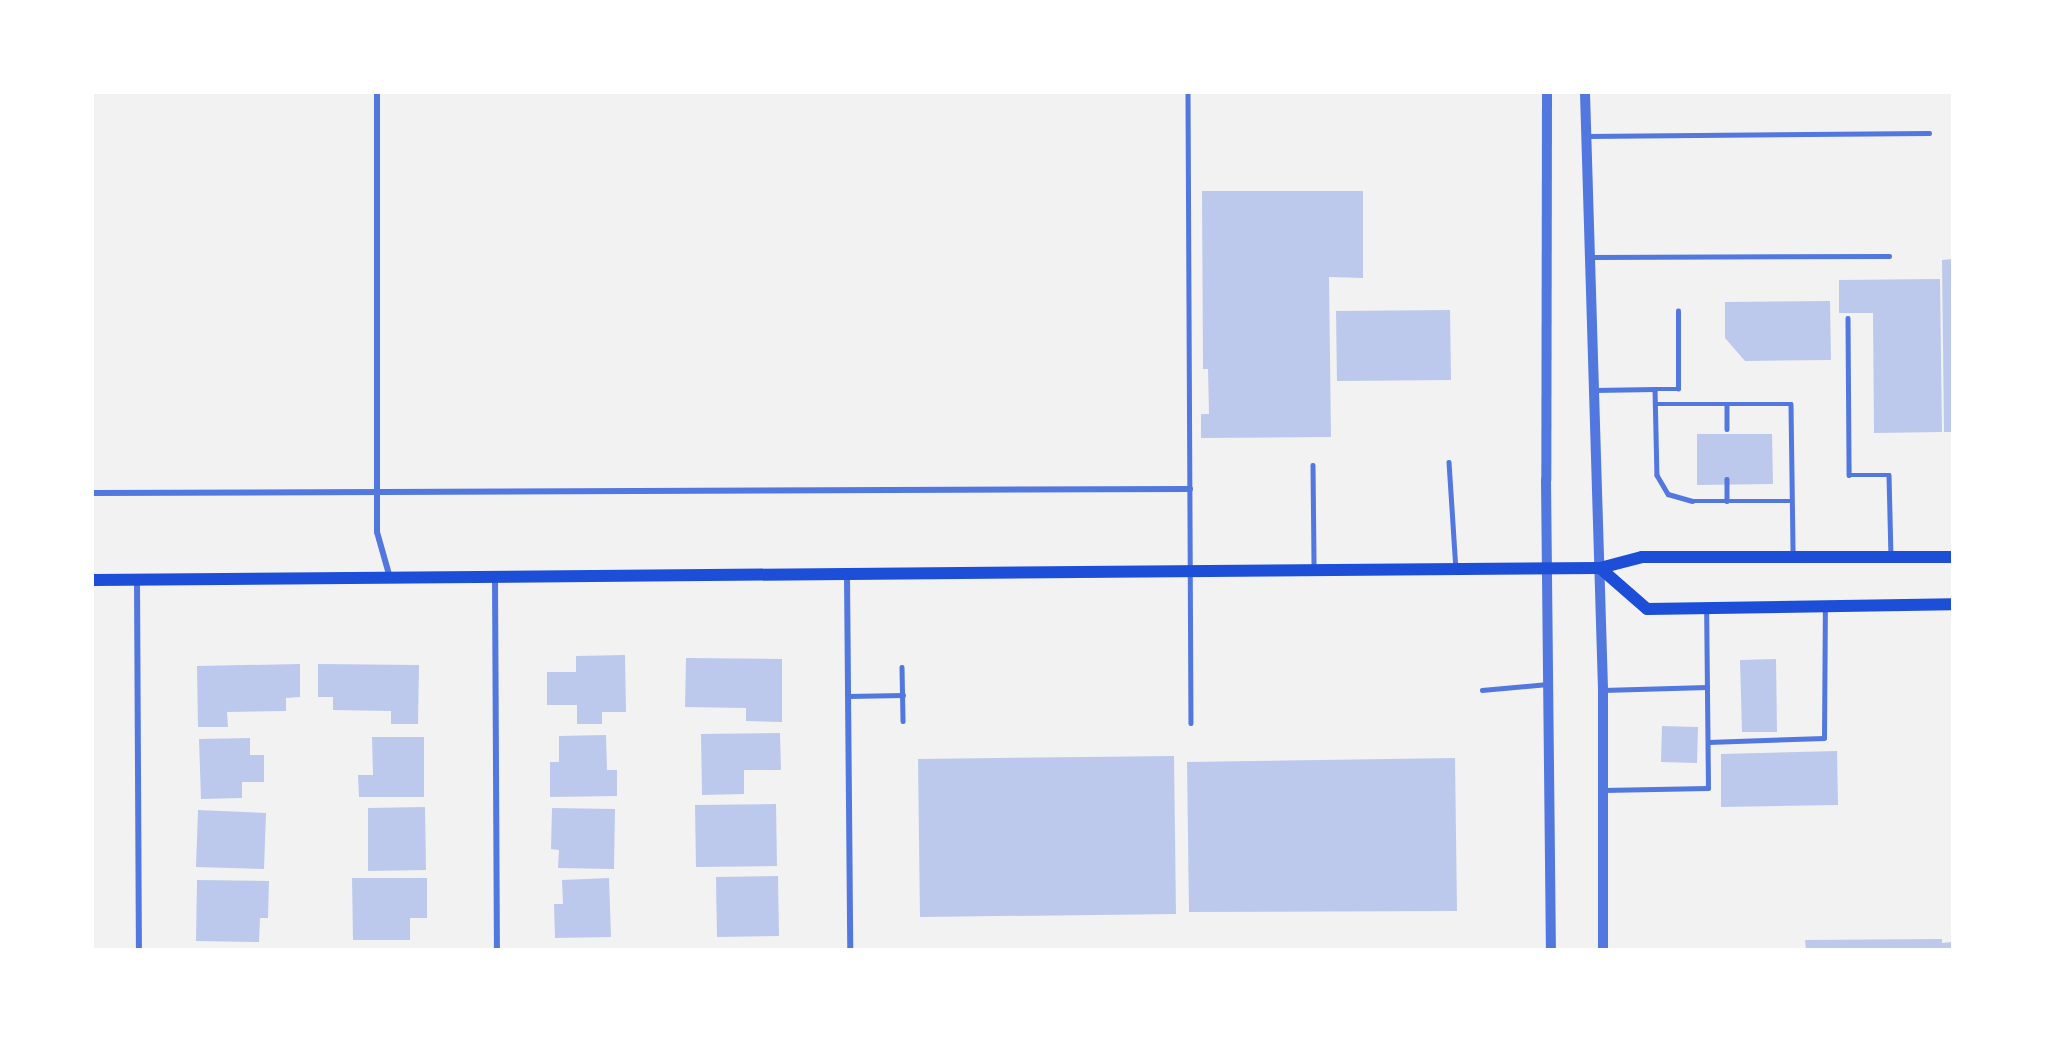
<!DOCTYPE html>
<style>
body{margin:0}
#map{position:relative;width:2045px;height:1042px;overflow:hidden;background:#f2f2f2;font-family:Karla,sans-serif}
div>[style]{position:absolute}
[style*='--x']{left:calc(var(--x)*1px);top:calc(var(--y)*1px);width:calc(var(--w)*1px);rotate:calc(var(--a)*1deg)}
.building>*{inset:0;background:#bdc9ec}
.service>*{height:4.5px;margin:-2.25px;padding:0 2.25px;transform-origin:2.25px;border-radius:2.25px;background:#5277de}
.minor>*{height:6px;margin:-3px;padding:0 3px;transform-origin:3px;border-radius:3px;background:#5277de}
.tertiary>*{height:10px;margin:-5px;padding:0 5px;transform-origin:5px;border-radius:5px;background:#5277de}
.secondary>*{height:12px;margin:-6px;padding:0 6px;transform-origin:6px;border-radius:6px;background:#1d4ed8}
span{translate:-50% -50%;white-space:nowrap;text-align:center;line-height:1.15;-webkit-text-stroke:4.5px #fff;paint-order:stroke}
.frame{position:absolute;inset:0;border:94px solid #fff;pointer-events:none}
</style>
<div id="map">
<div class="building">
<i style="clip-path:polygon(1202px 191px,1363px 191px,1363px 278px,1329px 277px,1331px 437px,1201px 438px,1201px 414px,1209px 414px,1208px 369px,1203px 369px)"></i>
<i style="clip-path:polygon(1952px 259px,1952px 432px,1944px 432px,1942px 260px)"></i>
<i style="clip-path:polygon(1940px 279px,1942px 432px,1874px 433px,1873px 313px,1839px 313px,1839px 280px)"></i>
<i style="clip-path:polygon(1830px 301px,1831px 360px,1745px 361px,1725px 338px,1725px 302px)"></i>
<i style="clip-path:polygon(1450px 310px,1451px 380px,1337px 381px,1336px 311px)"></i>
<i style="clip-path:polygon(1697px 434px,1772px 434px,1773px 484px,1697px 485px)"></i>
<i style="clip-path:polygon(625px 655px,626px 712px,602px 712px,602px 724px,577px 724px,577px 705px,547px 705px,547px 672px,576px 672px,576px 656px)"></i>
<i style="clip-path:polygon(686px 658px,782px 659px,782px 722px,746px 721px,746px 708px,685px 707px)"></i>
<i style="clip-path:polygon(1776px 659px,1777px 732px,1742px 732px,1740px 660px)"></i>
<i style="clip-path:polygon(300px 664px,300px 697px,286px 698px,286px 711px,227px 712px,228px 727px,198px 727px,197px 666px)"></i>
<i style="clip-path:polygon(318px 664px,419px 665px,418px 724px,391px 724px,391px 711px,333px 710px,333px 697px,318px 697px)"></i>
<i style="clip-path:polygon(1662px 726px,1698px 727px,1697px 763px,1661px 762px)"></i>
<i style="clip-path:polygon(780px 733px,781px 770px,744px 770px,744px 794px,702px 795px,701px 734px)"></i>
<i style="clip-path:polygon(606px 735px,607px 770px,617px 770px,617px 796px,550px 797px,550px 762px,559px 762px,559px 736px)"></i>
<i style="clip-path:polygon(372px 737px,424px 737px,424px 797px,359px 797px,358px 775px,373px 775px)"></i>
<i style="clip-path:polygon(250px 738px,250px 755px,264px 755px,264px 782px,242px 782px,242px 798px,201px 799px,199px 739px)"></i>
<i style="clip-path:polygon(1837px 751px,1838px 805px,1721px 807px,1721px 754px)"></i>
<i style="clip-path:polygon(1174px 756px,1176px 914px,920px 917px,918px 759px)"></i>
<i style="clip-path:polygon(1455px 758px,1457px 911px,1189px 912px,1187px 762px)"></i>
<i style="clip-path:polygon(776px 804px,777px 866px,696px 867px,695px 805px)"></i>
<i style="clip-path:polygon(425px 807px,426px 870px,368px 871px,368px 808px)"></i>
<i style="clip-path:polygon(552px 808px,615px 809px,614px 869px,558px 868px,559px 850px,551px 849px)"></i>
<i style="clip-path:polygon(198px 810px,266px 813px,264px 869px,196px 867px)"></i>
<i style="clip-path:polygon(778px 876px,779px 936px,717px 937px,716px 877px)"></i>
<i style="clip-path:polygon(352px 878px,427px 878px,427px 918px,410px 918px,410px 940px,353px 940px)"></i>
<i style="clip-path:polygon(609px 878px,611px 937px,555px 938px,554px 904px,563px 904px,562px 880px)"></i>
<i style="clip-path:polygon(197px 880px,269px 881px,268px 918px,260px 918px,259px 942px,196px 941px)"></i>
<i style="clip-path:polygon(1942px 939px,1942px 943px,1952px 942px,1952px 949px,1806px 949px,1805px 940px)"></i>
</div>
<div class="service">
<i style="--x:1188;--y:93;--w:630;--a:89.73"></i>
<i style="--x:1587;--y:136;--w:342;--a:-0.5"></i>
<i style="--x:1591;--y:257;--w:298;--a:-0.2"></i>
<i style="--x:1848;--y:318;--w:157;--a:89.6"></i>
<i style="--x:1849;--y:475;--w:40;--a:0"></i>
<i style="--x:1889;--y:475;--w:81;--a:88.6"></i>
<i style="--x:1655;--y:389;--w:23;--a:0"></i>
<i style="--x:1678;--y:389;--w:78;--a:-90"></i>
<i style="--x:1594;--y:390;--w:61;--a:-0.9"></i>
<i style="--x:1655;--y:389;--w:86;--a:88.7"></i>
<i style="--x:1657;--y:475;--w:22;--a:60"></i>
<i style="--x:1668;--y:494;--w:25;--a:16"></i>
<i style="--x:1692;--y:501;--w:100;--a:0"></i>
<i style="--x:1655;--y:404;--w:136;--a:0"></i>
<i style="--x:1791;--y:404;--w:152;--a:89.2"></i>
<i style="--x:1727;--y:404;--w:25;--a:90"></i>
<i style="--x:1449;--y:462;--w:107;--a:86.3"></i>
<i style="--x:1313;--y:465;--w:103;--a:89.4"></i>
<i style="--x:1727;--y:479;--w:22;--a:90"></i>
<i style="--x:902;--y:667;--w:54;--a:88.9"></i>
<i style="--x:1482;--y:690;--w:66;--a:-5.2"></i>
<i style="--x:1603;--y:690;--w:104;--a:-1.7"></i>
<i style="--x:848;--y:696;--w:55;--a:-1"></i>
<i style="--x:1708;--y:742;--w:116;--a:-2"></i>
<i style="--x:1824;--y:738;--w:129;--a:-89.6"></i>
<i style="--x:1603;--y:790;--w:105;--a:-1.1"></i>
<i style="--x:1708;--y:788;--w:178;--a:-90.6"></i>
</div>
<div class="minor">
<i style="--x:377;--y:93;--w:439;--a:90"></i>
<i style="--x:377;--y:532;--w:48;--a:74.2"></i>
<i style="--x:93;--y:493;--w:1097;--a:-0.21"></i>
<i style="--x:847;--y:575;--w:374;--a:89.5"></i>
<i style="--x:495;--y:578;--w:371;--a:89.7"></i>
<i style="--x:137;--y:580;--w:369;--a:89.7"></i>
</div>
<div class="tertiary">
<i style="--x:1547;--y:93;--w:387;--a:90.1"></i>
<i style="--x:1546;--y:480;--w:469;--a:89.4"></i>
<i style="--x:1585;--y:93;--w:597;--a:88.27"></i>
<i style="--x:1603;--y:690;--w:259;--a:90"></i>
</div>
<div class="secondary">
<i style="--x:1600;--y:568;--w:62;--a:41.1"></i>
<i style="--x:1647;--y:609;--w:305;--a:-0.9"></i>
<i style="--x:93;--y:580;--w:1507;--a:-0.46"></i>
<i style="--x:1600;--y:568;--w:43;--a:-14.7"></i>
<i style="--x:1642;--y:557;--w:310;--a:0"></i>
</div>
<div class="frame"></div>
</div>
